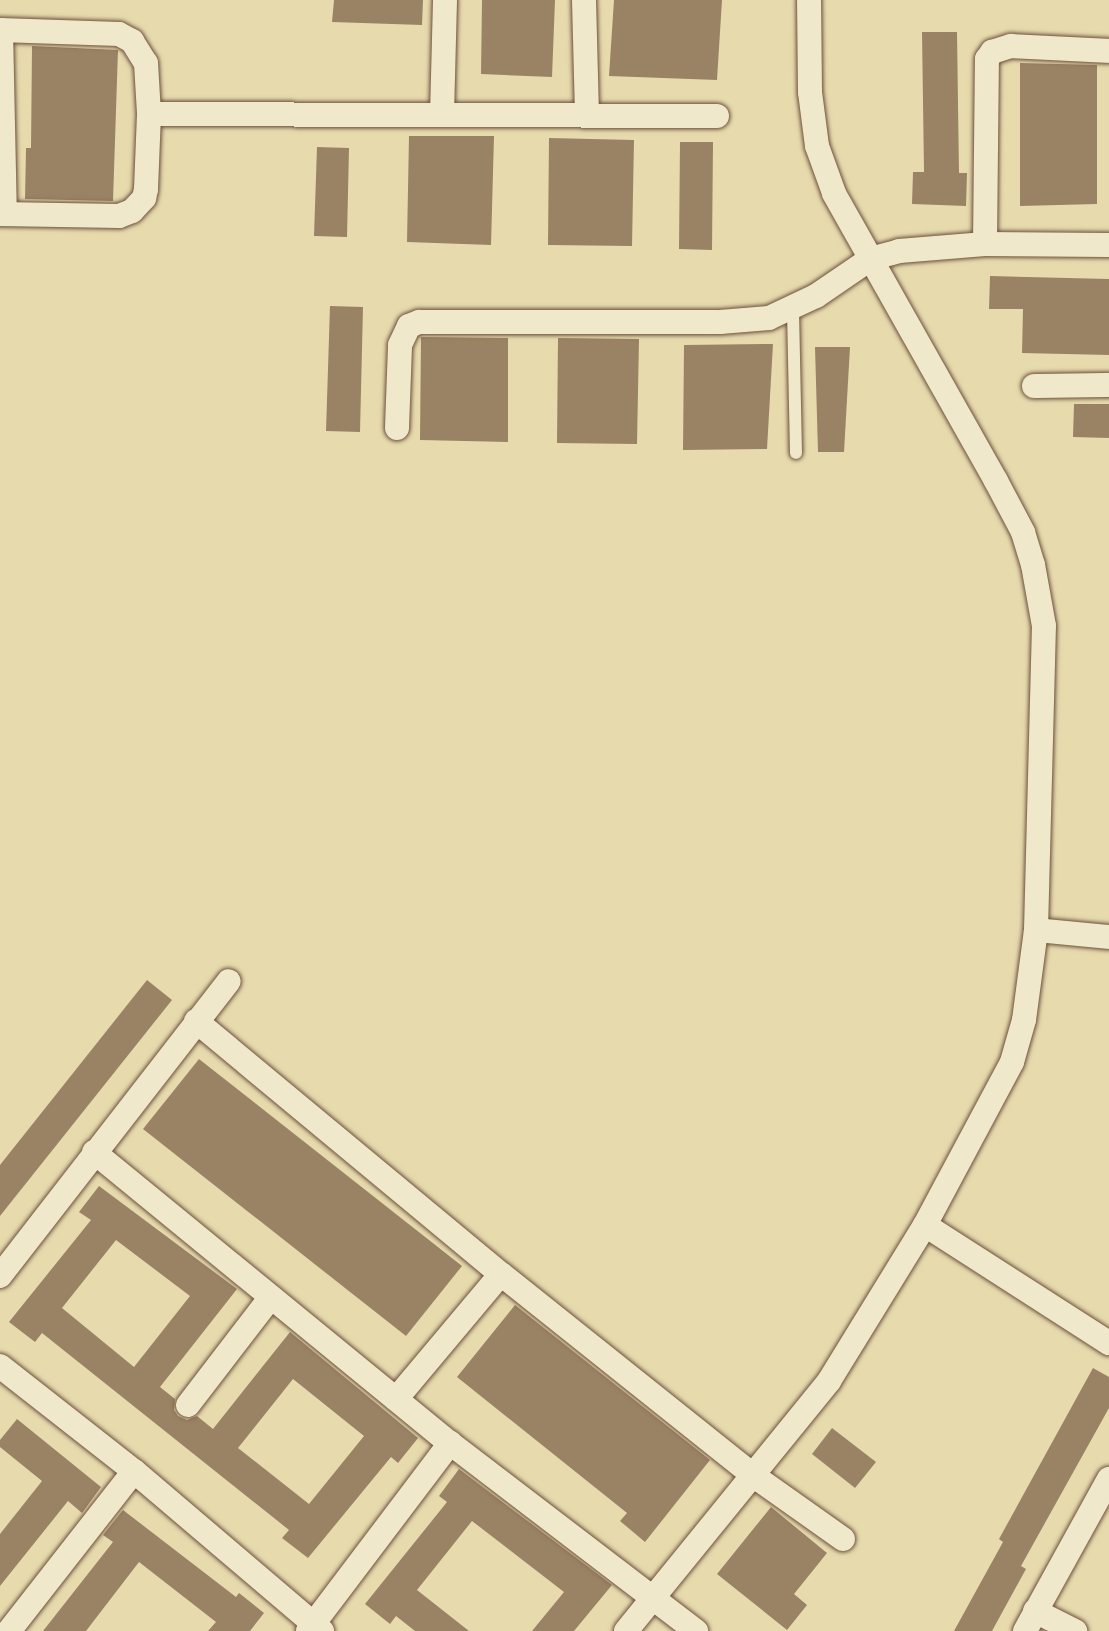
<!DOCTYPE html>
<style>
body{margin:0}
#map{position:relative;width:1109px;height:1631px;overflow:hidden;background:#e7dbae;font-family:"IM FELL French Canon",serif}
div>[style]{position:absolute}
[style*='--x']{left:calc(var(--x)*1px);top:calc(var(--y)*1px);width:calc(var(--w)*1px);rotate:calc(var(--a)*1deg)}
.building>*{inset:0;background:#9a8265}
.roads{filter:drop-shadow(0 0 2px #6e503b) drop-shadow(0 0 2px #6e503b)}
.service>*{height:12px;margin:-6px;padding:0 6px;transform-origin:6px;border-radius:6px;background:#efe8ca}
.minor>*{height:24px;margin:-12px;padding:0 12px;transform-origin:12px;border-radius:12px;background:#efe8ca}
span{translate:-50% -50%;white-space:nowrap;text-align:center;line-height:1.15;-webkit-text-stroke:6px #efe8ca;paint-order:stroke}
</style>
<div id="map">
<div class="building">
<i style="clip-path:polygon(334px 0,423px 0,422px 25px,332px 22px)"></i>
<i style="clip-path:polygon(482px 0,555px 0,552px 77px,481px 74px)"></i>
<i style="clip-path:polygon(614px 0,722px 0,717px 80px,609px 76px)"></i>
<i style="clip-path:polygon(922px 32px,957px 32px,959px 173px,967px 173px,966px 206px,912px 204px,913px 172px,924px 172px)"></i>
<i style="clip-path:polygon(32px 46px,118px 50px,113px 201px,25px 199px,26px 148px,31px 148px)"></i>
<i style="clip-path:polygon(1020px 63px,1097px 65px,1097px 204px,1020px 206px)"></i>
<i style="clip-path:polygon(409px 136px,494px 136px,491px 245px,407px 242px)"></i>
<i style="clip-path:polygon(549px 138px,634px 140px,632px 246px,548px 245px)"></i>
<i style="clip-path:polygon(680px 142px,713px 142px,712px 250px,679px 249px)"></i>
<i style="clip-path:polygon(317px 147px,349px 148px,347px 237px,314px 236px)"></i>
<i style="clip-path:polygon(990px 276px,1109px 279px,1109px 355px,1022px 353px,1023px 309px,989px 309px)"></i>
<i style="clip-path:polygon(330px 306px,363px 307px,360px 432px,326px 431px)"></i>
<i style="clip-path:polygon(421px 337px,508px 338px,508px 442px,420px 440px)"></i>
<i style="clip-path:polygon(558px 338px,639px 339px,637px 444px,557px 443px)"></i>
<i style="clip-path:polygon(773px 344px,767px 449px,683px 450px,684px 345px)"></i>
<i style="clip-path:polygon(815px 347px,850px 347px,844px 452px,818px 452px)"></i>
<i style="clip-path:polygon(1074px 404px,1109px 404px,1109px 438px,1073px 437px)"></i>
<i style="clip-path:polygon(147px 980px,172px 1000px,0 1216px,0 1165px)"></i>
<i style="clip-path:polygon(199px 1059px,462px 1266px,406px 1336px,143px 1129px)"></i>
<i style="clip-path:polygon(evenodd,99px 1186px,237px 1289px,160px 1387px,175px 1399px,174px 1410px,178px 1416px,187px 1420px,197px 1416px,213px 1429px,290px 1332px,418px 1438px,398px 1463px,391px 1457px,308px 1558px,282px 1538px,289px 1530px,42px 1333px,35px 1342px,9px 1322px,91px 1220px,79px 1212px,99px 1186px,116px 1240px,190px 1296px,134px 1367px,62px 1308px,116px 1240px,99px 1186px,293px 1379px,364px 1436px,309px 1504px,238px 1448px,293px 1379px)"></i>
<i style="clip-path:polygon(515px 1305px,710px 1460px,645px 1542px,620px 1521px,627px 1513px,457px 1377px)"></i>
<i style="clip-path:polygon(1093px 1368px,1109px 1377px,1109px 1408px,1021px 1566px,1026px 1569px,992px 1631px,954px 1631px,1003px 1542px,999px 1539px)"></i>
<i style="clip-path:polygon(17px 1419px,101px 1487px,82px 1513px,68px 1501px,0 1586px,0 1534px,42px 1481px,0 1447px,0 1440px)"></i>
<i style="clip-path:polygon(832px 1428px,876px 1462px,855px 1488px,812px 1454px)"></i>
<i style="clip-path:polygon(459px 1469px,612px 1585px,574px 1631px,532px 1631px,564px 1592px,472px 1521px,417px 1590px,469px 1631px,415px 1631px,396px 1616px,390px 1624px,365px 1604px,447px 1502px,439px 1496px)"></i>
<i style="clip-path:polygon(771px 1507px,827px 1553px,794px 1594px,807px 1605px,787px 1630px,717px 1574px)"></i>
<i style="clip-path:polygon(123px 1510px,236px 1597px,239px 1593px,264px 1613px,250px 1631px,208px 1631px,216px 1622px,139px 1562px,86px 1631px,43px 1631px,113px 1542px,103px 1535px)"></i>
</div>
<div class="roads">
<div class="service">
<i style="--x:793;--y:310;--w:143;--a:88.8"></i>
</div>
<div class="minor">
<i style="--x:584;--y:0;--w:115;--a:88.5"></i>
<i style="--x:0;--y:30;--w:119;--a:1.9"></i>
<i style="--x:119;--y:34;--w:15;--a:28"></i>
<i style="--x:132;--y:41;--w:26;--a:58"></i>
<i style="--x:146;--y:63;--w:51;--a:86.6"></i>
<i style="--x:149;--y:114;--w:568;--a:0.2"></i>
<i style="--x:1;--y:30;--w:184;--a:88.8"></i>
<i style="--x:442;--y:115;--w:115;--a:-88.5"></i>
<i style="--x:0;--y:214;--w:119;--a:1"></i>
<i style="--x:119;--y:216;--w:14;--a:-21"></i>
<i style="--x:132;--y:211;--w:18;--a:-47"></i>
<i style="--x:144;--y:198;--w:9;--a:-77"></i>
<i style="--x:146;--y:189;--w:75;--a:-87.7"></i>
<i style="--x:985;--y:244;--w:185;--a:-89.4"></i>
<i style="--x:987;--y:59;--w:9;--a:-54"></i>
<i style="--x:992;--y:52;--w:20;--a:-18"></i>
<i style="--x:1011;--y:46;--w:98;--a:2.9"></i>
<i style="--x:1034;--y:386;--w:75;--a:-0.8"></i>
<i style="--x:397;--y:428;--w:83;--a:-87.9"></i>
<i style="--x:400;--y:345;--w:21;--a:-65"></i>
<i style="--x:409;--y:326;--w:11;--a:-22"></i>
<i style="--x:419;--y:322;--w:301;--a:0"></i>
<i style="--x:720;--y:322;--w:49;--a:-4.7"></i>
<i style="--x:769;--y:318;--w:52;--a:-25.1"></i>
<i style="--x:816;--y:296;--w:65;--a:-34.4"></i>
<i style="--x:870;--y:259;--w:30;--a:-15"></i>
<i style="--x:899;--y:251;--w:86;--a:-4.7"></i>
<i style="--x:985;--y:244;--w:124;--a:0.5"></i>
<i style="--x:1036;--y:930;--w:73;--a:5.5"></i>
<i style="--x:196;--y:1021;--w:396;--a:39.7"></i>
<i style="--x:501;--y:1274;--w:324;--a:38.6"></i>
<i style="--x:754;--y:1476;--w:109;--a:35.3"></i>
<i style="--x:94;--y:1152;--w:460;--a:39.3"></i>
<i style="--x:450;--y:1443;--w:310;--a:37.4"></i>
<i style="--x:925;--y:1225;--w:219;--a:32.7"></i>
<i style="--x:0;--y:1276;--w:373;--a:-52.2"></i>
<i style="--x:0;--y:1366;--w:170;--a:38.1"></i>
<i style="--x:134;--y:1471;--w:247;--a:40.4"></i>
<i style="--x:396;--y:1399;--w:163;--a:-50"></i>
<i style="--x:188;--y:1405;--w:136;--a:-52.5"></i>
<i style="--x:1035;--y:1611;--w:45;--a:26.6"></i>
<i style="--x:9;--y:1631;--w:203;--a:-52"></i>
<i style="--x:308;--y:1631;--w:236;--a:-52.9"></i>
<i style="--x:626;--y:1631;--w:322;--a:-50.9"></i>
<i style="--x:829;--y:1381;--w:183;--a:-58.4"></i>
<i style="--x:925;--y:1225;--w:185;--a:-61.9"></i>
<i style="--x:1012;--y:1062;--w:44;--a:-74.1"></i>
<i style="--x:1024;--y:1020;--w:91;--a:-82.4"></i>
<i style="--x:1036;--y:930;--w:304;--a:-88.5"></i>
<i style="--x:1044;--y:626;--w:62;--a:-100.2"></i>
<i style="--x:1033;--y:565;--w:34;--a:-107"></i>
<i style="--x:1023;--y:532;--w:58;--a:-117.9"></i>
<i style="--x:996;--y:481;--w:330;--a:-119.4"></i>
<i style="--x:834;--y:193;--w:50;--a:-109.9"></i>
<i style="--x:817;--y:146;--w:54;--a:-97.4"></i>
<i style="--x:810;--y:92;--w:92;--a:-90.6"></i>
<i style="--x:1025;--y:1631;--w:174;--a:-61.1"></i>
</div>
</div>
</div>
